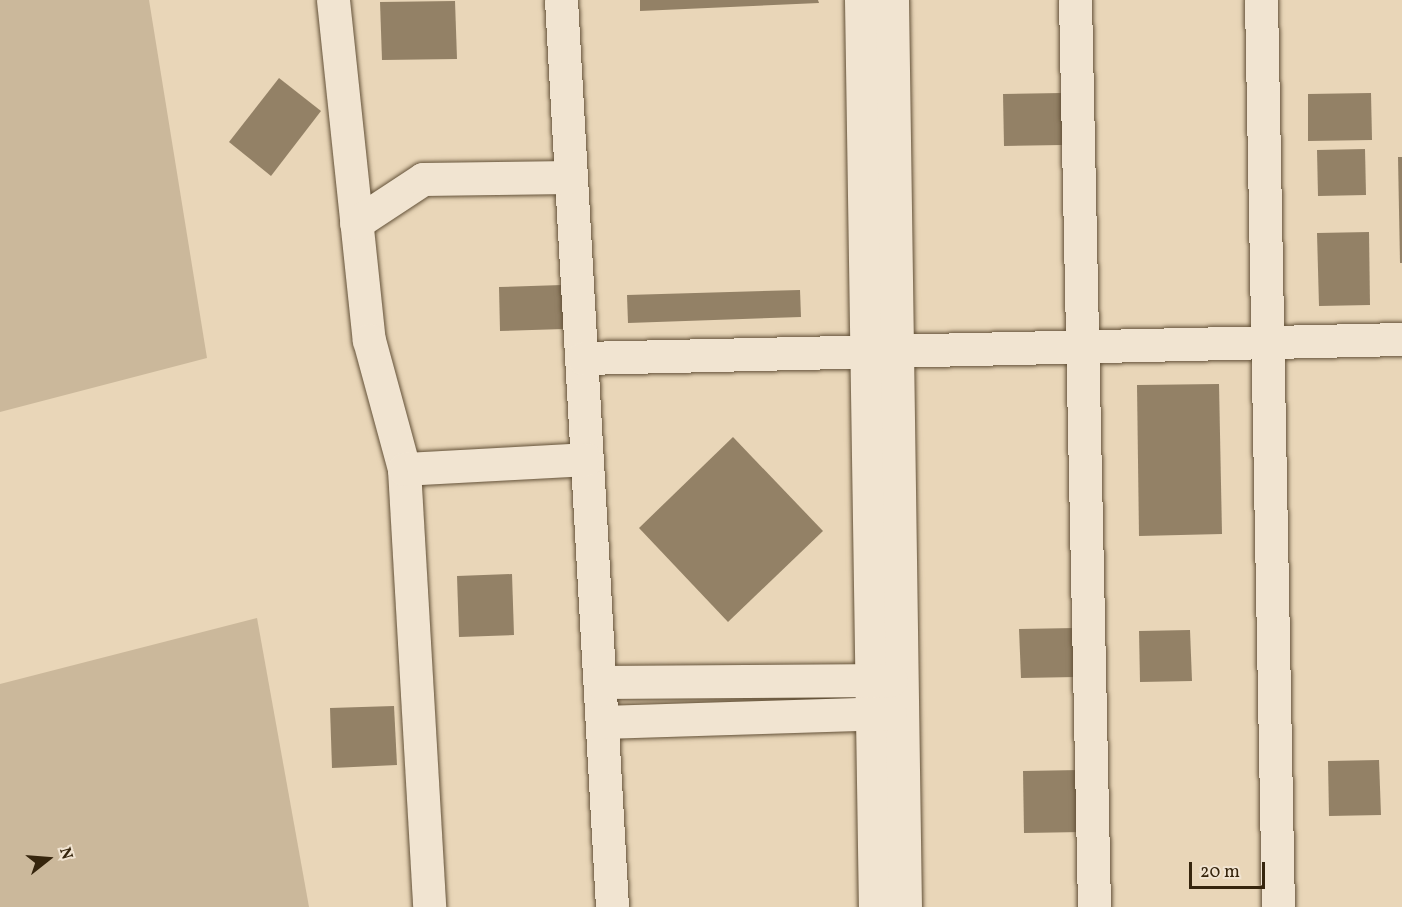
<!DOCTYPE html>
<style>
body{margin:0}
#map{position:relative;width:1402px;height:907px;overflow:hidden;background:#e9d6b8;font-family:Vollkorn,serif}
div>[style]{position:absolute}
[style*='--x']{left:calc(var(--x)*1px);top:calc(var(--y)*1px);width:calc(var(--w)*1px);rotate:calc(var(--a)*1deg)}
.green>*{inset:0;background:#cbb89b}
.building>*{inset:0;background:#938166}
.roads{filter:drop-shadow(0 0 2px #635138) drop-shadow(0 0 2px #635138)}
.minor>*{height:33px;margin:-16.5px;padding:0 16.5px;transform-origin:16.5px;border-radius:16.5px;background:#f1e4d1}
span{translate:-50% -50%;white-space:nowrap;text-align:center;line-height:1.15;-webkit-text-stroke:5px #f1e4d1;paint-order:stroke}
.north{position:absolute;left:18px;top:829px;width:60px;height:60px;-webkit-text-stroke:4px #f1e4d1;paint-order:stroke;rotate:73deg;font-size:16px;font-weight:700;line-height:24px;text-align:center;color:#36250d}
.north::after{content:'';display:block;margin:auto;width:21px;height:27px;background:#36250d;clip-path:polygon(50% 0,100% 100%,50% 72%,0 100%)}
.scale{position:absolute;left:1189px;top:862px;width:76px;height:27px;box-sizing:border-box;border:3px solid #36250d;border-top:0;padding-left:8px;font-size:18px;line-height:21px;white-space:nowrap;color:#36250d;-webkit-text-stroke:4px #f1e4d1;paint-order:stroke}
</style>
<div id="map">
<div class="green">
<i style="clip-path:polygon(0 0,149px 0,207px 358px,0 412px)"></i>
<i style="clip-path:polygon(257px 618px,309px 907px,0 907px,0 684px)"></i>
</div>
<div class="building">
<i style="clip-path:polygon(640px 0,818px 0,819px 3px,640px 11px)"></i>
<i style="clip-path:polygon(455px 1px,457px 59px,382px 60px,380px 2px)"></i>
<i style="clip-path:polygon(279px 78px,321px 111px,271px 176px,229px 142px)"></i>
<i style="clip-path:polygon(1062px 93px,1062px 145px,1004px 146px,1003px 94px)"></i>
<i style="clip-path:polygon(1371px 93px,1372px 140px,1308px 141px,1308px 94px)"></i>
<i style="clip-path:polygon(1365px 149px,1366px 195px,1318px 196px,1317px 150px)"></i>
<i style="clip-path:polygon(1398px 157px,1402px 157px,1402px 263px,1400px 263px)"></i>
<i style="clip-path:polygon(1369px 232px,1370px 305px,1319px 306px,1317px 233px)"></i>
<i style="clip-path:polygon(562px 285px,564px 329px,500px 331px,499px 287px)"></i>
<i style="clip-path:polygon(800px 290px,801px 317px,628px 323px,627px 295px)"></i>
<i style="clip-path:polygon(1219px 384px,1222px 534px,1139px 536px,1137px 385px)"></i>
<i style="clip-path:polygon(733px 437px,823px 531px,728px 622px,639px 528px)"></i>
<i style="clip-path:polygon(512px 574px,514px 635px,459px 637px,457px 576px)"></i>
<i style="clip-path:polygon(1075px 628px,1076px 677px,1021px 678px,1019px 629px)"></i>
<i style="clip-path:polygon(1190px 630px,1192px 681px,1140px 682px,1139px 631px)"></i>
<i style="clip-path:polygon(394px 706px,397px 765px,332px 768px,330px 708px)"></i>
<i style="clip-path:polygon(1379px 760px,1381px 815px,1329px 816px,1328px 761px)"></i>
<i style="clip-path:polygon(1080px 770px,1082px 832px,1024px 833px,1023px 771px)"></i>
</div>
<div class="roads">
<div class="minor">
<i style="--x:333;--y:0;--w:342;--a:84"></i>
<i style="--x:369;--y:340;--w:134;--a:74.8"></i>
<i style="--x:404;--y:469;--w:439;--a:86.7"></i>
<i style="--x:561;--y:0;--w:908;--a:86.78"></i>
<i style="--x:861;--y:0;--w:907;--a:89.12"></i>
<i style="--x:892;--y:0;--w:907;--a:89.18"></i>
<i style="--x:1075;--y:0;--w:907;--a:88.8"></i>
<i style="--x:1261;--y:0;--w:907;--a:88.93"></i>
<i style="--x:356;--y:223;--w:80;--a:-33.3"></i>
<i style="--x:423;--y:179;--w:147;--a:-0.8"></i>
<i style="--x:583;--y:358;--w:819;--a:-1.33"></i>
<i style="--x:404;--y:469;--w:182;--a:-3.1"></i>
<i style="--x:601;--y:682;--w:290;--a:-0.4"></i>
<i style="--x:602;--y:722;--w:288;--a:-1.8"></i>
</div>
</div>
<div class="north">N</div>
<div class="scale">20 m</div>
</div>
